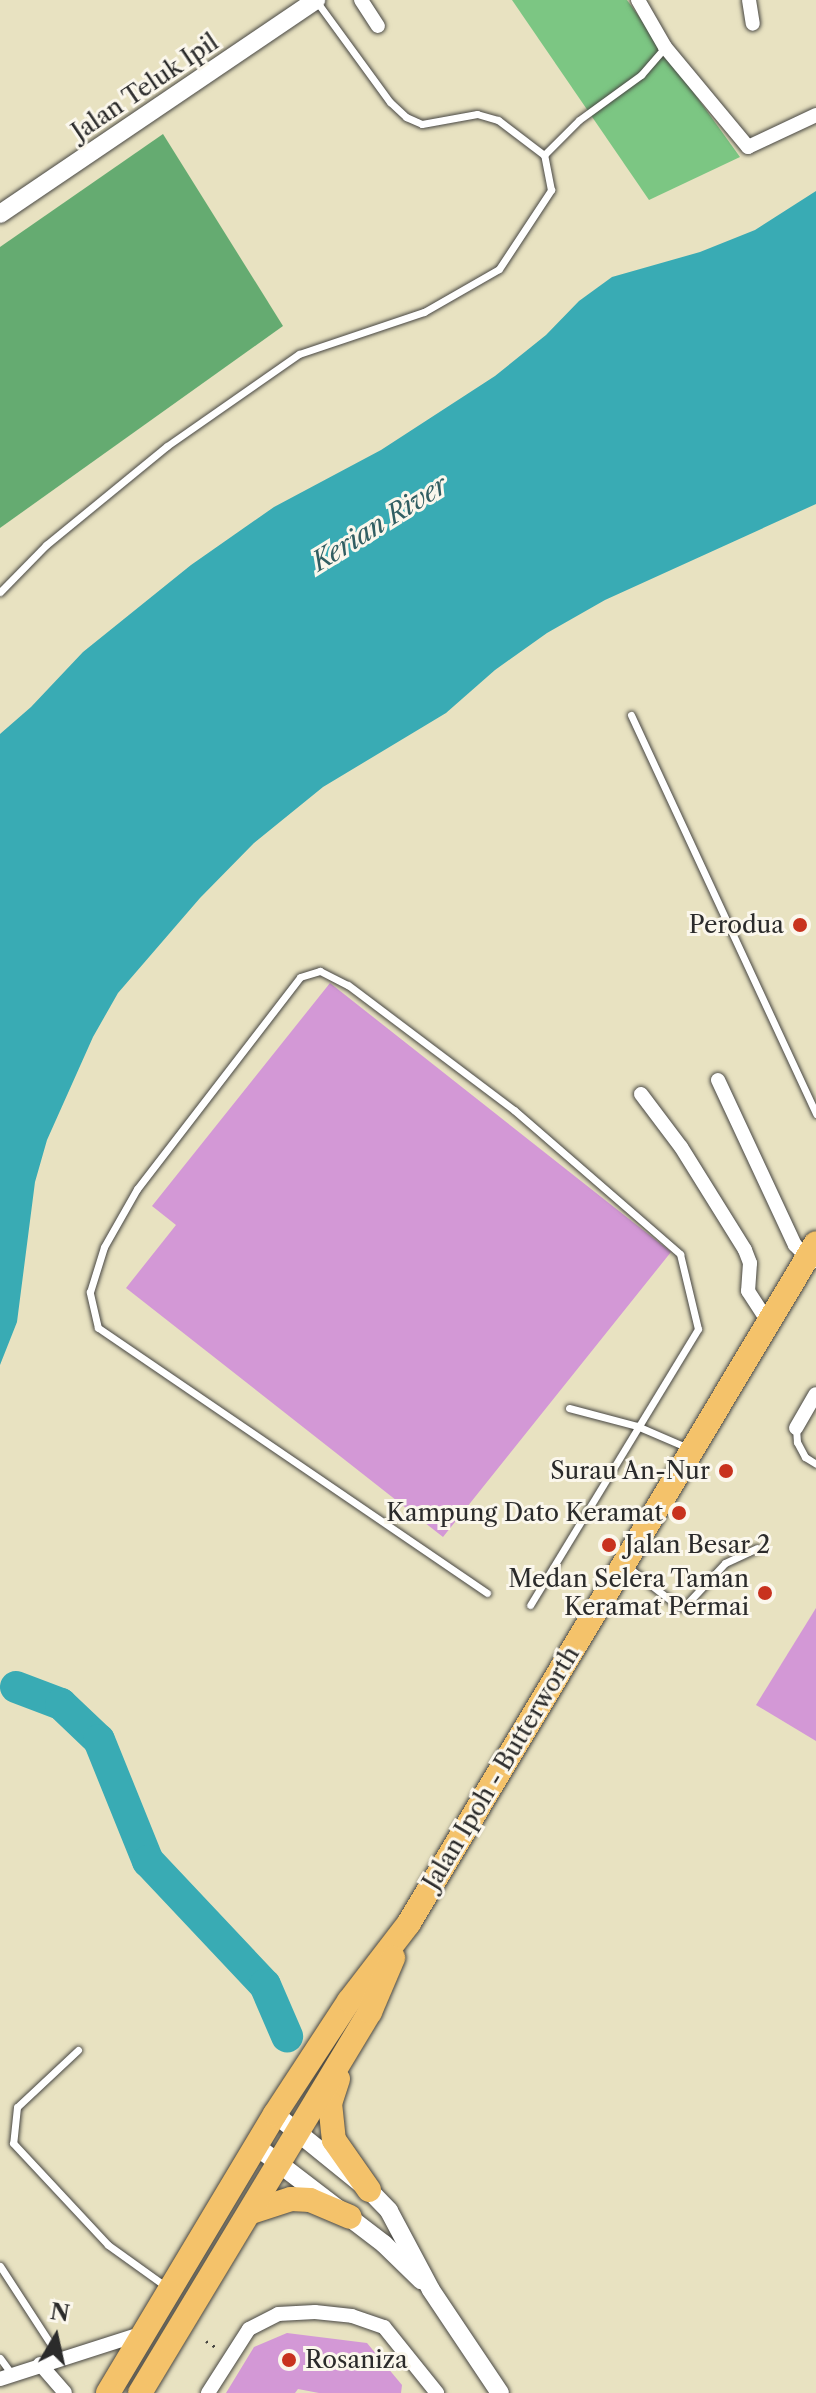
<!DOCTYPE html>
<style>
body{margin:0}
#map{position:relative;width:816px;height:2393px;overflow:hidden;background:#e8e2c1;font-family:"Libre Caslon Text",serif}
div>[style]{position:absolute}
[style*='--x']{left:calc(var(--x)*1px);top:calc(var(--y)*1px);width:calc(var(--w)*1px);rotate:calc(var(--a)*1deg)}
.green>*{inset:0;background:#7cc683}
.forest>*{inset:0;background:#65ab71}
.water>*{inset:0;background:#39abb4}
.river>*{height:32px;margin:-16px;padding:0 16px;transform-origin:16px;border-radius:16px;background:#39abb4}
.building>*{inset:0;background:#d398d6}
.path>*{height:3px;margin-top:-1.5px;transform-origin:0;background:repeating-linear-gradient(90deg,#474642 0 2px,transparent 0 8px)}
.roads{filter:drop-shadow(0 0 2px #474642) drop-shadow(0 0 2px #474642)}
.service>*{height:7px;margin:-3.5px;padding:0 3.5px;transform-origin:3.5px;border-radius:3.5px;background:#fff}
.minor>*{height:14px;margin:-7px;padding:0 7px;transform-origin:7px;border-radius:7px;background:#fff}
.tertiary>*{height:18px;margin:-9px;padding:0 9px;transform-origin:9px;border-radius:9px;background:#fff}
.trunk>*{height:24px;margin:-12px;padding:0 12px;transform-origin:12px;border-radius:12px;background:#f4c26a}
.dots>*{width:22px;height:22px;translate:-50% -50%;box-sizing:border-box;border:4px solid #fbf7ec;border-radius:50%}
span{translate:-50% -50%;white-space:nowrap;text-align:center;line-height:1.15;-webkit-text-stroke:6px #fbf7ec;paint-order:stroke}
.street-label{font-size:24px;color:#2b2b2b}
.poi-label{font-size:24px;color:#2b2b2b}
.right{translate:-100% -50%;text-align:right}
.left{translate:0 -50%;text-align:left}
.water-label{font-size:26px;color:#315e62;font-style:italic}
.north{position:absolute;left:16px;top:2297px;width:80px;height:80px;-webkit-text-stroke:6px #fbf7ec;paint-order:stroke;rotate:9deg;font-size:22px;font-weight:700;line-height:32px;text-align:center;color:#2b2b2b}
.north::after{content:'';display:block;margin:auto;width:28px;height:36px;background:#2b2b2b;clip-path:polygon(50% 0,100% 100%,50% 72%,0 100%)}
</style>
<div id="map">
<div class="green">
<i style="clip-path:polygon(512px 0,627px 0,740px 157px,649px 200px)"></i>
</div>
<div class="forest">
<i style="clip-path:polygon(163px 134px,283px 326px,0 528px,0 247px)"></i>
</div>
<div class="water">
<i style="clip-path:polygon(816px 191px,816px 504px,605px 600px,547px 633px,495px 670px,446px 713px,323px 787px,254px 843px,200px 898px,118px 993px,93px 1037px,47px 1140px,35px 1182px,17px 1322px,0 1365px,0 734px,31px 707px,83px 652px,191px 565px,274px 507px,381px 450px,495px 376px,546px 335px,579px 301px,612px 277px,700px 252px,755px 230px)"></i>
</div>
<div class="river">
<i style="--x:16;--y:1687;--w:48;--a:20.7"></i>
<i style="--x:61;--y:1704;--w:52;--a:43.5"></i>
<i style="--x:99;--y:1740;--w:131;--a:68"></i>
<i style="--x:148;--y:1861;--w:170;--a:46.7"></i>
<i style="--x:265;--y:1985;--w:56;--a:66.7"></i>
</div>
<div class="building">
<i style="clip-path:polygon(330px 983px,671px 1252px,443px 1537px,126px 1288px,176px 1225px,152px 1206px)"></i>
<i style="clip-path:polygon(816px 1608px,816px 1741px,756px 1705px)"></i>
<i style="clip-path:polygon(287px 2333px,367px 2343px,402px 2385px,401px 2393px,319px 2393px,298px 2389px,295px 2393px,226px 2393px,254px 2347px)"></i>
</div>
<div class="path">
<i style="--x:206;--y:2341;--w:15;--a:32"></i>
</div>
<div class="roads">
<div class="service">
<i style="--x:317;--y:2;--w:124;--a:53.9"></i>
<i style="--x:390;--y:102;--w:22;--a:43"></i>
<i style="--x:406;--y:117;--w:17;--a:24"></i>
<i style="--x:422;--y:124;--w:56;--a:-10.3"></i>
<i style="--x:477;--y:114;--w:22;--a:16"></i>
<i style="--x:498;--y:120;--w:58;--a:37.3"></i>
<i style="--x:0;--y:592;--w:66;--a:-45.6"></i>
<i style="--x:46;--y:545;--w:156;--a:-39.3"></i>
<i style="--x:167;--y:446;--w:161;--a:-34.9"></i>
<i style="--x:299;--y:354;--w:132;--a:-18.6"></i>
<i style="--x:424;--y:312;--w:86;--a:-29.8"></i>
<i style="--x:499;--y:269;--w:95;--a:-56.6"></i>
<i style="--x:551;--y:190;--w:36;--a:-101"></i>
<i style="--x:544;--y:155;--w:49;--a:-45"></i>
<i style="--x:579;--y:120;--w:77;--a:-36"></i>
<i style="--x:641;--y:75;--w:37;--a:-49"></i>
<i style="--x:631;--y:715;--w:440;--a:65.1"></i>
<i style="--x:569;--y:1408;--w:70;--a:14.8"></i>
<i style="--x:637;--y:1426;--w:56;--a:23.3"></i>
<i style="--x:796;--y:1428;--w:14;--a:86"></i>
<i style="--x:797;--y:1442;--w:17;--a:62"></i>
<i style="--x:805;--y:1457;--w:13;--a:32"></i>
<i style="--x:628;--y:1567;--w:65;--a:38.1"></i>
<i style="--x:679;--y:1607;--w:5;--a:0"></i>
<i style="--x:684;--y:1607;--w:60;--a:-47"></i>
<i style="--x:725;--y:1563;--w:35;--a:-25"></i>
<i style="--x:487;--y:1593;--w:471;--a:-145.7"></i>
<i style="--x:98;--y:1328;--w:37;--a:-103"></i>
<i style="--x:90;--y:1292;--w:47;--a:-72.7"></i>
<i style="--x:104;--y:1247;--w:67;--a:-60.4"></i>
<i style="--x:137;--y:1189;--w:267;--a:-52.4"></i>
<i style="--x:300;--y:977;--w:21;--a:-17"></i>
<i style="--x:320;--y:971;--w:31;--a:27"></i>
<i style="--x:348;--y:985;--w:208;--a:37"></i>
<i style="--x:514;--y:1110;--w:220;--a:40.9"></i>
<i style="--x:680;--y:1254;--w:77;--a:76.5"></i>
<i style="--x:698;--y:1329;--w:323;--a:121.3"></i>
<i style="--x:78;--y:2050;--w:83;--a:136.9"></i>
<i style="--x:17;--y:2107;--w:36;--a:96"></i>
<i style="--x:13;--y:2143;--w:139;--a:47"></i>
<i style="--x:108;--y:2245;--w:74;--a:35.6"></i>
<i style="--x:0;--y:2266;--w:108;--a:57"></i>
<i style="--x:0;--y:2358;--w:19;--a:54"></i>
</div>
<div class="minor">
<i style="--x:361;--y:0;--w:31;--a:57"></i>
<i style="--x:638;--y:0;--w:54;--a:60.1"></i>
<i style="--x:665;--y:47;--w:130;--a:50.3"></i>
<i style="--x:748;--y:147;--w:75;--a:-25.2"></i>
<i style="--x:749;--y:0;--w:24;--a:81"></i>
<i style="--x:718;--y:1080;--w:182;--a:65"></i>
<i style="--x:795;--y:1245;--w:24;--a:45"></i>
<i style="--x:641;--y:1094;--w:66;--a:53"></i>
<i style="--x:681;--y:1147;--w:121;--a:58.1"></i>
<i style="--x:745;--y:1250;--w:14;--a:69"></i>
<i style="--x:750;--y:1263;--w:28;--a:94"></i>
<i style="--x:748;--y:1291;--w:37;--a:57"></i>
<i style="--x:796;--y:1428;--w:39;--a:-60"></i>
<i style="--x:40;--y:2364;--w:38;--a:49"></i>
<i style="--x:0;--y:2379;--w:150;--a:-17.8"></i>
<i style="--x:208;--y:2393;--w:76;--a:-57.4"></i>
<i style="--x:249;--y:2329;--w:33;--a:-27"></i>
<i style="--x:278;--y:2314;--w:37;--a:-3"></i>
<i style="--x:315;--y:2312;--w:37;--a:6"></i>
<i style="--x:352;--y:2316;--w:34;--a:19"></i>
<i style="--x:384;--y:2327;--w:85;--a:51.2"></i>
</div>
<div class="tertiary">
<i style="--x:0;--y:214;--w:382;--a:-34.1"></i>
<i style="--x:275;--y:2114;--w:121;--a:39"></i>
<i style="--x:369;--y:2190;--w:29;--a:46"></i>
<i style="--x:389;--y:2211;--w:89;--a:62"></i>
<i style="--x:431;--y:2290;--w:124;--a:56.2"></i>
<i style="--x:256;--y:2146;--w:161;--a:37.4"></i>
<i style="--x:384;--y:2244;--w:52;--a:44.2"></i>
</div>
<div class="trunk">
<i style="--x:338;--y:2079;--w:25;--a:108"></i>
<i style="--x:330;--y:2103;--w:37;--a:84"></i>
<i style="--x:334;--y:2140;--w:61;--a:55"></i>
<i style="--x:251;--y:2212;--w:42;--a:-18"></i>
<i style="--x:291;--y:2199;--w:19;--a:3"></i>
<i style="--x:310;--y:2200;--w:43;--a:23"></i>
<i style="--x:108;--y:2393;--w:325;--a:-59.1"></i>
<i style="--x:275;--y:2114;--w:135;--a:-56.8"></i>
<i style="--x:349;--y:2001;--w:98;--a:-52.4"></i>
<i style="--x:409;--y:1923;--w:792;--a:-59.1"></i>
<i style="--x:140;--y:2393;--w:445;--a:-58.9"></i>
<i style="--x:370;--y:2012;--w:59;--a:-66.9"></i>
</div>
</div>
<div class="dots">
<i style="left:800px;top:925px;background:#c8321e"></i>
<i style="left:726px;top:1471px;background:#c8321e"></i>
<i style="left:679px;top:1513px;background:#c8321e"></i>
<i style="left:609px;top:1545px;background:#c8321e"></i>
<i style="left:765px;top:1593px;background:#c8321e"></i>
<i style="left:289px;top:2360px;background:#c8321e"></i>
</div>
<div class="street-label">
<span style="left:145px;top:87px;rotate:-34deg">Jalan Teluk Ipil</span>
<span style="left:501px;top:1768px;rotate:-59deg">Jalan Ipoh - Butterworth</span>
</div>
<div class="poi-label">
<span class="right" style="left:784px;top:925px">Perodua</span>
<span class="right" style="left:710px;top:1471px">Surau An-Nur</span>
<span class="right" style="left:663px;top:1513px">Kampung Dato Keramat</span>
<span class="left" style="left:625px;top:1545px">Jalan Besar 2</span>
<span class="right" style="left:749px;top:1593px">Medan Selera Taman<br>Keramat Permai</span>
<span class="left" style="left:305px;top:2360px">Rosaniza</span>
</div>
<div class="water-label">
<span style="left:380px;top:524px;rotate:-32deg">Kerian River</span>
</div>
<div class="north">N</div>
</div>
